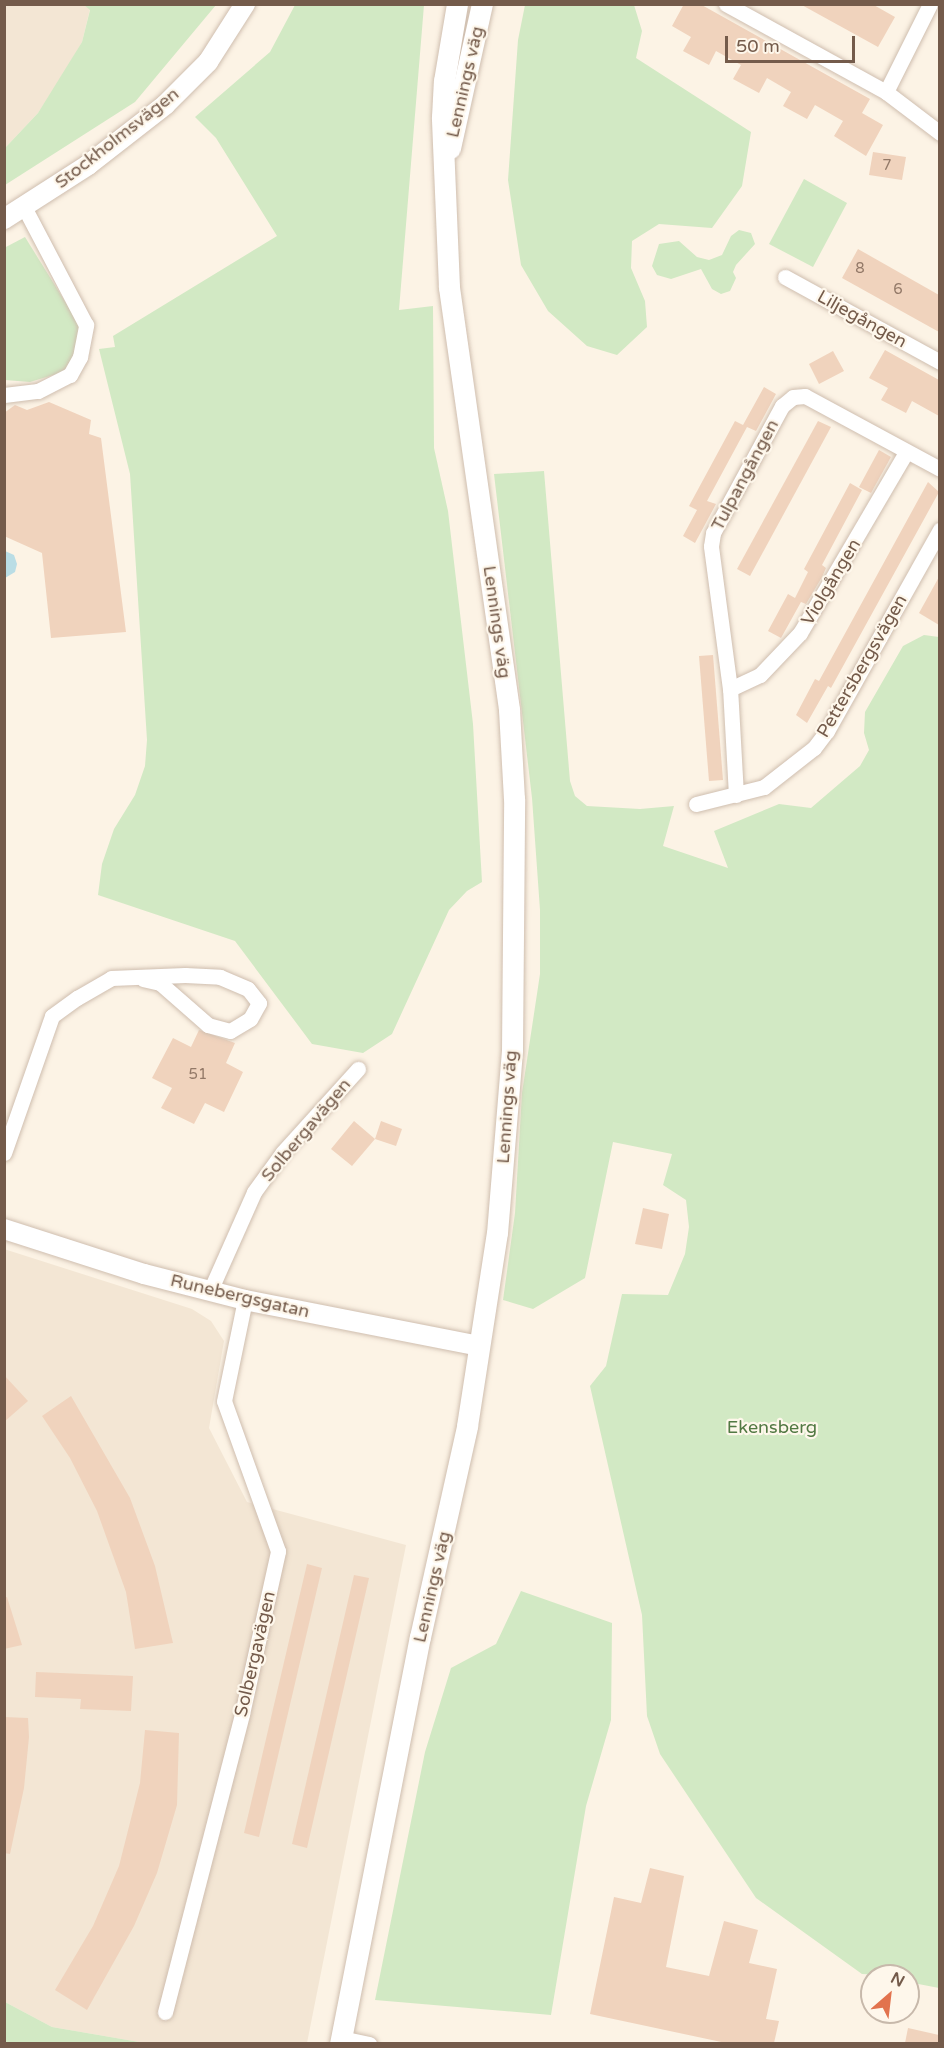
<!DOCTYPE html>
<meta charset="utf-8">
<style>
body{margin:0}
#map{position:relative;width:944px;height:2048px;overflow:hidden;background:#fcf3e5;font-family:"Varela Round",sans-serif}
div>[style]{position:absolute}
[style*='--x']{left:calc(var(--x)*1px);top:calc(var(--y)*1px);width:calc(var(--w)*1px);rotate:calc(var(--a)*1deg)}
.residential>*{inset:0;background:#f3e6d4}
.green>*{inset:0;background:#d2e9c4}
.water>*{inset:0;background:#badde5}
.building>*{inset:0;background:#f0d3bd}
.roads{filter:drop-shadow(0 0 2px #cfbeaf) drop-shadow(0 0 2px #cfbeaf)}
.minor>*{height:15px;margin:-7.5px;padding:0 7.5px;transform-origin:7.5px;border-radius:7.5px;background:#fff}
.tertiary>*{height:20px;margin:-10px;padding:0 10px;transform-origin:10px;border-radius:10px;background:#fff}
.secondary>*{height:21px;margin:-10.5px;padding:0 10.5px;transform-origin:10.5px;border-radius:10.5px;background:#fff}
span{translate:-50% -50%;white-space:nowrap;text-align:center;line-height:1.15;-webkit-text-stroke:4.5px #fef7eb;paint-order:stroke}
.number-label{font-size:15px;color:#937968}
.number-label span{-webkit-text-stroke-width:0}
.street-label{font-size:18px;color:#745b4b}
.park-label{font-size:18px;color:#527943}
.frame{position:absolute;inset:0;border:6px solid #745b4b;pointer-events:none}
.north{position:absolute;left:860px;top:1964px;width:60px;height:60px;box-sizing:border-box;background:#fef7eb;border:2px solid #c7b9ab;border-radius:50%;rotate:28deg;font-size:16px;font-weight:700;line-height:24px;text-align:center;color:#745b4b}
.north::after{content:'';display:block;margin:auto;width:21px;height:27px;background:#e2734e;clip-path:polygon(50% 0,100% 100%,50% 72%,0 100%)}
.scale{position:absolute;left:725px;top:36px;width:130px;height:27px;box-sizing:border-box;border:3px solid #745b4b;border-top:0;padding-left:8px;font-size:18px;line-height:21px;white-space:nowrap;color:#745b4b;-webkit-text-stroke:4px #fef7eb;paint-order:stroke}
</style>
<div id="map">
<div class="residential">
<i style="clip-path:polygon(5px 5px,84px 5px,90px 9px,82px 42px,62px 77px,38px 113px,5px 148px)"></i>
<i style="clip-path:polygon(4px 1249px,192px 1309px,211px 1321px,224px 1341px,209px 1428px,247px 1502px,406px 1545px,307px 2043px,145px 2043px,52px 2027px,5px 2002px)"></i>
</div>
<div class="green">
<i style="clip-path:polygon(84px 5px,216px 5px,135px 102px,5px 185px,5px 148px,38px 113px,82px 42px,90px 10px)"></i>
<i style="clip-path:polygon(295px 5px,424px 5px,399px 310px,433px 306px,434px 448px,448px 511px,473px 724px,482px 882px,467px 891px,449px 910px,392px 1034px,363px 1053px,312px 1044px,235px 941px,98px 895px,102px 864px,114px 829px,135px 795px,145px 766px,147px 740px,130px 474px,99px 349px,115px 347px,113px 336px,277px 236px,216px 138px,195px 117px,270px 52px)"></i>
<i style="clip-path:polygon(525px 5px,634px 5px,642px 31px,636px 58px,751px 132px,742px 186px,712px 228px,659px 224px,632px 241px,631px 268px,645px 301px,647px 327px,617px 355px,587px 346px,548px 311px,521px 265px,508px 180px,518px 40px)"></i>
<i style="clip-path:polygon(804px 179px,847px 203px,813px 267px,769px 244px)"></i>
<i style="clip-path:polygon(739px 230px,751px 233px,755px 244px,736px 265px,733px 272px,736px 278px,730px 291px,721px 294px,712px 289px,701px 269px,671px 279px,657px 275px,652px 266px,659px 244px,679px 241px,697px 257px,709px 260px,722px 255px,731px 236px)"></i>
<i style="clip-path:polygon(25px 237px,87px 337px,63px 372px,30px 382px,5px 380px,4px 248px)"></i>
<i style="clip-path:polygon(544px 471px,570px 781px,575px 796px,587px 806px,640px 809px,674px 806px,663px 846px,728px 868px,714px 831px,779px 804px,811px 808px,860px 766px,869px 750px,864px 733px,865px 712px,903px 646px,924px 635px,939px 637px,939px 1988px,908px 1982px,908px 1976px,862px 1974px,756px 1898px,660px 1754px,647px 1716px,642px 1615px,590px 1386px,606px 1366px,622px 1294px,668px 1295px,685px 1254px,689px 1227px,686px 1200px,663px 1185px,672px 1154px,613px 1142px,585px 1278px,533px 1309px,503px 1300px,515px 1213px,522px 1093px,540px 974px,540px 910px,532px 798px,494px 474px)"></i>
<i style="clip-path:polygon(521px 1591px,612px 1623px,611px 1720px,586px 1806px,551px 2015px,375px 2000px,425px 1752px,451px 1668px,496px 1644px)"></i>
<i style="clip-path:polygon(5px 2002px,52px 2027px,145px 2043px,5px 2043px)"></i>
</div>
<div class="water">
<i style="clip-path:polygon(5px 551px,14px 555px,17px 564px,15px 572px,5px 578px)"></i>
</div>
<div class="building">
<i style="clip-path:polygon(684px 4px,700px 4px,870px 99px,862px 113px,883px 125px,866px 156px,834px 136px,843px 121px,815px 105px,807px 119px,783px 106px,791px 92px,767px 78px,759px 93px,733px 79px,741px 65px,716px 51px,709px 65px,683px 51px,691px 37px,672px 26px)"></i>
<i style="clip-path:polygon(800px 4px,872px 4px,895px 17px,878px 47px)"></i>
<i style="clip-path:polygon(873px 152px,906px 157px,902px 180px,869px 175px)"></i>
<i style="clip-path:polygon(858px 249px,939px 295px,939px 332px,842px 278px)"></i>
<i style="clip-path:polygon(885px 350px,939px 380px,939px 416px,912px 401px,906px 413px,881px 400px,888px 388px,869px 378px)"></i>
<i style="clip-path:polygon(833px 351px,844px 371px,819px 384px,809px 364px)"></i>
<i style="clip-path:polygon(764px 387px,776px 394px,756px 431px,747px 427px,707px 501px,716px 504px,695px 543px,683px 536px,697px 510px,689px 506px,735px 421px,743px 425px)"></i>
<i style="clip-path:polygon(49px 402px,91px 420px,89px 434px,101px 438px,126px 632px,51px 638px,42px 553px,4px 536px,4px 413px,15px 405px,27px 410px)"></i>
<i style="clip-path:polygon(818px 421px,831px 427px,750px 576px,737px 569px)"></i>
<i style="clip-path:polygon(879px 450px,891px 457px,871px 493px,859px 487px)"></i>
<i style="clip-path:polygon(928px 482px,939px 492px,831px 688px,828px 686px,807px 723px,796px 715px,815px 679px,819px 681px)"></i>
<i style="clip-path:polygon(850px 483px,862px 490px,822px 565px,826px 568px,822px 577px,806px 604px,801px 602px,781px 638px,768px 631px,788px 594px,795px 598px,808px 572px,804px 569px)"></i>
<i style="clip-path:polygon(939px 577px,939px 625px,919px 613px)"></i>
<i style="clip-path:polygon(713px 655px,723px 780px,709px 781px,699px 656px)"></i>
<i style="clip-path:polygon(199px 1030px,235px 1043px,226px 1063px,243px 1072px,224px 1112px,205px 1103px,194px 1124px,161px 1108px,172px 1088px,152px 1078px,173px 1038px,191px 1047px)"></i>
<i style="clip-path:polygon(354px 1121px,375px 1139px,352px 1166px,331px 1149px)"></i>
<i style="clip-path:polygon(381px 1121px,402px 1129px,396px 1146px,375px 1139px)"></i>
<i style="clip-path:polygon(643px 1208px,669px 1214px,662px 1249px,635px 1244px)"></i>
<i style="clip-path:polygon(4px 1375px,28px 1401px,4px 1422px)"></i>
<i style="clip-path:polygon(71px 1396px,130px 1498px,155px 1566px,173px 1643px,135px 1649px,126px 1592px,97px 1511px,70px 1458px,42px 1416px)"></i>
<i style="clip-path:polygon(307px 1564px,322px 1568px,259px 1837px,244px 1833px)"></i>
<i style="clip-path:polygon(354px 1575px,369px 1578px,307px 1848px,292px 1844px)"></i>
<i style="clip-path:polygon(7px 1597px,22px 1645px,4px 1649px,4px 1598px)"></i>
<i style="clip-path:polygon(36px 1672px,133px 1676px,131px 1711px,80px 1709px,81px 1699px,35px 1697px)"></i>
<i style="clip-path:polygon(4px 1717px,28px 1718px,29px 1737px,24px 1788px,10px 1854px,4px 1853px)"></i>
<i style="clip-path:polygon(145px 1730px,179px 1733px,177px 1805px,157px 1873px,134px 1926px,87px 2010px,55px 1990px,93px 1926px,119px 1866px,140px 1783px)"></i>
<i style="clip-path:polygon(650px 1868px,684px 1876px,666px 1967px,709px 1976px,724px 1921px,758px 1930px,749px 1963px,777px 1969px,766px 2019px,779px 2021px,774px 2043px,726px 2043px,590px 2014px,614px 1897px,641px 1903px)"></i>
<i style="clip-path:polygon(908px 2028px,939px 2035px,939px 2043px,905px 2043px)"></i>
</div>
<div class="roads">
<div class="minor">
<i style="--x:726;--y:4;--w:183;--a:28.8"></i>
<i style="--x:886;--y:92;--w:68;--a:37.2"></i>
<i style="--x:886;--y:92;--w:98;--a:-63.4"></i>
<i style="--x:785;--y:277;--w:177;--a:28.7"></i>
<i style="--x:4;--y:395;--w:34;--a:-7"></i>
<i style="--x:38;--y:391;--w:36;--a:-27"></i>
<i style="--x:70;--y:375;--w:21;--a:-61"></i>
<i style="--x:80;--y:357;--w:33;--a:-79"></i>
<i style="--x:86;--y:325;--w:133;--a:-117.7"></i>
<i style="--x:730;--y:689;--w:33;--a:-25"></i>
<i style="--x:760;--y:675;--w:58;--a:-46.4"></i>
<i style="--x:800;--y:633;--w:210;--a:-59.6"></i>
<i style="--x:736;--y:795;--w:106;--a:-93.2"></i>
<i style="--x:730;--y:689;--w:144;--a:-97.6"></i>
<i style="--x:711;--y:546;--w:13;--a:-81"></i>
<i style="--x:713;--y:533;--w:145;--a:-61.5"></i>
<i style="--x:782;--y:406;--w:14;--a:-39"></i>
<i style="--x:793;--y:397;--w:12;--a:-5"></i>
<i style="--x:805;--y:396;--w:153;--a:28.4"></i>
<i style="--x:696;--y:804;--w:70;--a:-14"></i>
<i style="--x:764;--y:787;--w:63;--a:-38"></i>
<i style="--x:814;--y:748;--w:21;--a:-53"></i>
<i style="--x:827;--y:731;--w:231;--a:-60.7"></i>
<i style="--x:4;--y:1153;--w:145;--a:-70.7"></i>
<i style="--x:52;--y:1016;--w:31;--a:-36"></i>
<i style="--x:77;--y:998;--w:39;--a:-30"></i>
<i style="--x:111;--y:978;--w:74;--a:-2.3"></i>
<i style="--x:185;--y:975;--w:35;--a:3"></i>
<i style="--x:220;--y:977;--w:30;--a:23"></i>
<i style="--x:248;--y:989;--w:18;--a:52"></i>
<i style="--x:259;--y:1003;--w:18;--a:119"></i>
<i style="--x:250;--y:1019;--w:23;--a:149"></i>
<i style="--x:230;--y:1031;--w:23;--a:-165"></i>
<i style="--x:208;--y:1025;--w:64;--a:-138.8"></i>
<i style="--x:160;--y:983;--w:17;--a:-167"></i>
<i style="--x:210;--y:1291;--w:108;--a:-66"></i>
<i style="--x:254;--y:1192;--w:49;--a:-54.1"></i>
<i style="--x:283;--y:1152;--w:112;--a:-47.9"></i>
<i style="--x:165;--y:2012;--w:308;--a:-75.5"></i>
<i style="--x:242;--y:1714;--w:167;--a:-77.5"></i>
<i style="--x:278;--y:1551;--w:159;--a:-109.8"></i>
<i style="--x:224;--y:1401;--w:103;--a:-78.3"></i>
<i style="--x:341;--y:2038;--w:29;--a:12"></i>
</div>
<div class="tertiary">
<i style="--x:4;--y:219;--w:100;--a:-32.7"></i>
<i style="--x:88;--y:165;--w:98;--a:-37.9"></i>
<i style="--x:165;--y:105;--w:61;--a:-45"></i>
<i style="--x:208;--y:62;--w:69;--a:-57.5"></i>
<i style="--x:4;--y:1229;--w:147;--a:17.8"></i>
<i style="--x:144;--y:1274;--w:104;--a:14.4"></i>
<i style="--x:245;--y:1300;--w:238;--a:11.1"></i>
</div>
<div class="secondary">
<i style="--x:450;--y:148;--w:148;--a:-77.5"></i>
<i style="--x:340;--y:2044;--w:415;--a:-78.9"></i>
<i style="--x:420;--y:1637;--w:216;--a:-77.4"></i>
<i style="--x:467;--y:1426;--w:195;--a:-81.2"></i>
<i style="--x:497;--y:1233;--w:184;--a:-85.3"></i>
<i style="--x:512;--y:1050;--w:251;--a:-89.5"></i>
<i style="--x:514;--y:799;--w:90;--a:-93.2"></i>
<i style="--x:509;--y:709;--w:426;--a:-98.1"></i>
<i style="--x:449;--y:287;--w:170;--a:-92.4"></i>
<i style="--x:442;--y:117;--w:36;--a:-87"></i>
<i style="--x:444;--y:81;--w:78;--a:-80.4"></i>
</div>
</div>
<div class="number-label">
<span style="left:887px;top:166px">7</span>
<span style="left:860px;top:269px">8</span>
<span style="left:898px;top:290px">6</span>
<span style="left:198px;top:1075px">51</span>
</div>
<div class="street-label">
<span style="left:465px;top:82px;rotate:-77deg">Lennings väg</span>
<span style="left:117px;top:138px;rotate:-38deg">Stockholmsvägen</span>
<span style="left:862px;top:319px;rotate:29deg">Liljegången</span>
<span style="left:745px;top:475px;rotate:-62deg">Tulpangången</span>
<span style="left:831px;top:582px;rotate:-59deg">Violgången</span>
<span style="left:497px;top:622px;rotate:82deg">Lennings väg</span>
<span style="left:862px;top:666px;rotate:-60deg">Pettersbergsvägen</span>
<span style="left:507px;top:1107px;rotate:-86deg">Lennings väg</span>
<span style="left:306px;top:1130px;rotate:-50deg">Solbergavägen</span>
<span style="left:240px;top:1296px;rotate:13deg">Runebergsgatan</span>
<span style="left:432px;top:1587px;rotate:-77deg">Lennings väg</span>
<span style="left:255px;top:1654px;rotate:-77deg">Solbergavägen</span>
</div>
<div class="park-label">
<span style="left:772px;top:1427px">Ekensberg</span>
</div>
<div class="frame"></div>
<div class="north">N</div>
<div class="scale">50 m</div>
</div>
